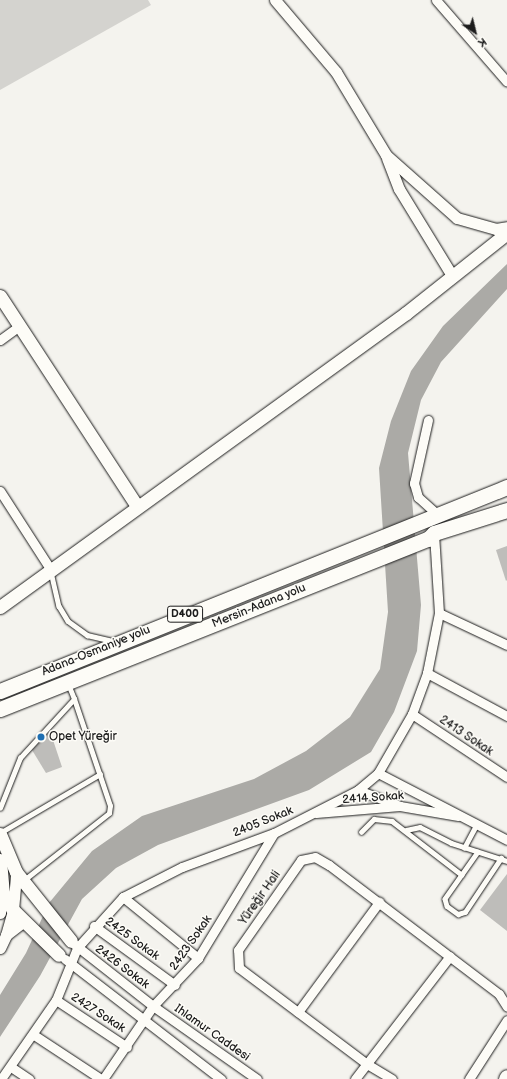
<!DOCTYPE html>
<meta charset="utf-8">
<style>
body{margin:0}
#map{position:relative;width:507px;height:1079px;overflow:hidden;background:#f4f3ee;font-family:"Balsamiq Sans",sans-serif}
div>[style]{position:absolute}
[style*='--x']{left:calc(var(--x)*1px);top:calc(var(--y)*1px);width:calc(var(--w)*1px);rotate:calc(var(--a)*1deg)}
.green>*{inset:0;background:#d4d3cf}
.water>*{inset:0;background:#abaaa6}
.building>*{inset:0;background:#bebdba}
.roads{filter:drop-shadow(0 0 1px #1c1c1c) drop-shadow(0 0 1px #1c1c1c)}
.service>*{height:4.5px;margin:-2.25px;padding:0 2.25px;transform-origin:2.25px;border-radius:2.25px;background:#fdfcf7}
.minor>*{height:9px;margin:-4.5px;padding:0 4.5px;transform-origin:4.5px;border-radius:4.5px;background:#fdfcf7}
.tertiary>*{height:11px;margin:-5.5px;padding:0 5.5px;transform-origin:5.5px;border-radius:5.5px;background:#fdfcf7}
.secondary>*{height:13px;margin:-6.5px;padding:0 6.5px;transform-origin:6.5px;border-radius:6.5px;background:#fdfcf7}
.trunk>*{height:15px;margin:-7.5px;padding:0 7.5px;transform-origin:7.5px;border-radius:7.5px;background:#fdfcf7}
.dots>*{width:11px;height:11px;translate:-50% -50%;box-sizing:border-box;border:2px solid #fdfcf7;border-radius:50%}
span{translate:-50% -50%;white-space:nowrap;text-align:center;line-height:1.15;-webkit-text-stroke:3px #fdfcf7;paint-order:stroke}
.shield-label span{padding:1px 3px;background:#fdfcf7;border:1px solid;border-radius:3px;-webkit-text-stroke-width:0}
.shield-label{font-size:11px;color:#1c1c1c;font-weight:700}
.street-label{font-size:12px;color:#1c1c1c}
.poi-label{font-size:12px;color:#1c1c1c}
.left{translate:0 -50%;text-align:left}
.north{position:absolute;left:455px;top:12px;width:40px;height:40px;-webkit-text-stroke:3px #fdfcf7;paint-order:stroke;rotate:145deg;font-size:11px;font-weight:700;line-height:16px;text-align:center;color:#1c1c1c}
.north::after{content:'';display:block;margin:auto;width:14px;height:18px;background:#1c1c1c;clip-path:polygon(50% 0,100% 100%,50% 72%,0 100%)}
</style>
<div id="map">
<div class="green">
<i style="clip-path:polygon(0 0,148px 0,151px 5px,0 90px)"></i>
</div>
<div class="water">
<i style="clip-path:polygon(507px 264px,507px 289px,441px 362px,421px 400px,408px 453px,421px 605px,417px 651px,394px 712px,371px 752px,309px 790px,158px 845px,116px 868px,82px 899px,40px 976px,0 1037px,0 995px,26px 953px,49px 903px,92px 851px,142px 816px,254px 779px,306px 751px,350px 717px,380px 669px,388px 612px,379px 468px,391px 421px,411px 371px,443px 326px)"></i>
</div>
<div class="building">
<i style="clip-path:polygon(507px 546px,507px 580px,506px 581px,496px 550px)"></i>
<i style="clip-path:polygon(50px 731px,62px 767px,46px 773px,32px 750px)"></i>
<i style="clip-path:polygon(507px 874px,507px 931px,480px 910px)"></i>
</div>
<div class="roads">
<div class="service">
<i style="--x:51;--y:572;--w:35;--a:77"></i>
<i style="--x:59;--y:606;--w:17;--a:59"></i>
<i style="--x:68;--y:621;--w:24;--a:36"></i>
<i style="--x:87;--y:635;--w:26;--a:13"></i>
<i style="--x:0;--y:808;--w:54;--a:-68.2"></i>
<i style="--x:20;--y:758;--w:80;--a:-47.5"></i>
<i style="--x:74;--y:699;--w:16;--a:-112"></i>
<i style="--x:406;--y:830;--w:14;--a:-12"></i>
<i style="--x:420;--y:827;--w:35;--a:27"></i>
<i style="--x:451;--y:843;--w:59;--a:17.8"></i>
<i style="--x:361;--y:832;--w:18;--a:-45"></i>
<i style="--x:374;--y:819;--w:18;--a:6"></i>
<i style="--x:392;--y:821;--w:88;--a:37.6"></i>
<i style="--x:0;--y:833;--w:116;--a:-30.5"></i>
<i style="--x:464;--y:848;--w:26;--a:-62"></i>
<i style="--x:478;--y:852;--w:57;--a:125.1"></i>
<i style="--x:445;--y:899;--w:7;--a:74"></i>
<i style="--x:447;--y:906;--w:14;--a:36"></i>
<i style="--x:458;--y:914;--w:7;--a:-16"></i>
<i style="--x:465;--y:912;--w:65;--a:-56.3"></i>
<i style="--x:24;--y:880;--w:108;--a:-38.2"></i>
<i style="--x:109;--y:813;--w:7;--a:-82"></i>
<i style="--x:110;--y:806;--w:113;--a:-108.6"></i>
</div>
<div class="minor">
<i style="--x:436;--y:0;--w:108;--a:49.1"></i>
<i style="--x:0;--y:340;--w:24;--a:-36"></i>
<i style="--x:428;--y:420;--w:65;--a:102.5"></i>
<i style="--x:414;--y:483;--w:15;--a:74"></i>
<i style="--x:418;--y:497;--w:24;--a:42"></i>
<i style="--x:0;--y:491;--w:94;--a:57.2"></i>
<i style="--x:439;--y:613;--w:75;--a:25.2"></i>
<i style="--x:427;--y:673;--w:91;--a:28.3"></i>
<i style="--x:412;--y:714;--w:114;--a:33.6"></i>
<i style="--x:378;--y:773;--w:145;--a:27.4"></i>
<i style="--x:358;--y:790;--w:45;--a:20.9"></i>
<i style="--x:316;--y:813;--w:84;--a:-4.8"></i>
<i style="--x:400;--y:806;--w:59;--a:9.8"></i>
<i style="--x:123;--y:897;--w:97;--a:39.1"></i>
<i style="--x:94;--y:926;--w:100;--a:36.1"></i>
<i style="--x:74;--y:944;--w:100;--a:38.1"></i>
<i style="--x:153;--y:1006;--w:127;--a:35.1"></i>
<i style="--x:65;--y:959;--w:197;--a:37.6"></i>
<i style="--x:56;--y:1000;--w:85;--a:33.5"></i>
<i style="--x:298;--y:1012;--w:137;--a:-53.6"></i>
<i style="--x:34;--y:1035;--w:80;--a:33.3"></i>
<i style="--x:11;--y:1067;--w:22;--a:34"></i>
<i style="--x:1;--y:1079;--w:96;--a:-55.2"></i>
<i style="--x:56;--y:1000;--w:56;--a:-68"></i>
<i style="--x:77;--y:948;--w:69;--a:-48"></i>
<i style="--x:123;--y:897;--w:66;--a:-27"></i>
<i style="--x:182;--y:867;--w:98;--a:-20.3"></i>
<i style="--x:274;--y:833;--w:94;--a:-27.1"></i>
<i style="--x:358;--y:790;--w:26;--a:-40"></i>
<i style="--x:378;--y:773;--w:68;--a:-60"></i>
<i style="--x:412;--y:714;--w:44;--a:-69.9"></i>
<i style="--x:427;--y:673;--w:61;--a:-78.7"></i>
<i style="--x:439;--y:613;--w:80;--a:-93.6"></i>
<i style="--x:103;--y:1079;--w:88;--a:-55.6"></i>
<i style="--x:153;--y:1006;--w:66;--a:-46.8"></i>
<i style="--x:198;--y:958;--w:146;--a:-58.7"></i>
<i style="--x:355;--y:1079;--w:155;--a:-52.3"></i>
<i style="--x:392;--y:1079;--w:29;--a:-149"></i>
<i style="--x:367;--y:1064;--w:160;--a:-143.1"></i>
<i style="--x:239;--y:968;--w:18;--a:-93"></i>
<i style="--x:238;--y:950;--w:110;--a:-55"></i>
<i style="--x:301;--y:860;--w:14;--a:-12"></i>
<i style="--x:315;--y:857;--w:16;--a:30"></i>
<i style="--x:329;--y:865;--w:213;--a:37.2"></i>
<i style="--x:499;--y:994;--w:15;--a:58"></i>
<i style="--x:469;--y:1079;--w:70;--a:-57.2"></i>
</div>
<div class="tertiary">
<i style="--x:275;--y:0;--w:94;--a:49.7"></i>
<i style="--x:336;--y:72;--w:97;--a:58.9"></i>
<i style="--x:386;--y:155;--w:95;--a:41.6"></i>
<i style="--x:457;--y:218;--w:41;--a:15.8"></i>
<i style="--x:496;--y:229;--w:11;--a:-10"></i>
<i style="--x:387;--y:158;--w:33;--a:69"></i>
<i style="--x:399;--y:189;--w:103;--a:58.5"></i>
<i style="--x:0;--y:913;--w:20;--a:-81"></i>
<i style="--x:6;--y:935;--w:26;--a:-74"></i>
<i style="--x:13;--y:910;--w:38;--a:-85"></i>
<i style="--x:0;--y:948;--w:14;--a:-65"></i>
<i style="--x:6;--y:935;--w:23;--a:-38"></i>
</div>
<div class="secondary">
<i style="--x:0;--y:296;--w:251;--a:56.9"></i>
<i style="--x:0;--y:607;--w:501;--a:-35.91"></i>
<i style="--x:406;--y:313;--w:129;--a:-38.4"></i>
<i style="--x:0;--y:834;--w:41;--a:67.2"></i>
<i style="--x:16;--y:872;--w:88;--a:51.4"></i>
<i style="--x:0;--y:860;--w:33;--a:85"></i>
<i style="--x:3;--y:893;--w:20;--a:60"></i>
<i style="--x:13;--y:910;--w:64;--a:44.4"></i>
</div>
<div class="trunk">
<i style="--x:0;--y:691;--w:547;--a:-21.92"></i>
<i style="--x:0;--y:709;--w:461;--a:-21.7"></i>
<i style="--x:428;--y:539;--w:8;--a:-45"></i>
<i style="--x:434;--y:533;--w:77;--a:-17.5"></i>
<i style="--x:506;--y:1079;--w:2;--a:-63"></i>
</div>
</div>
<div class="dots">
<i style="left:41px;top:737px;background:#1f6fb2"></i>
</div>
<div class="shield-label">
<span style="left:185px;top:614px">D400</span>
</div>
<div class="street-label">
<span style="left:259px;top:606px;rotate:-22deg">Mersin-Adana yolu</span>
<span style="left:96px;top:651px;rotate:-22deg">Adana-Osmaniye yolu</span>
<span style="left:466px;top:736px;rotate:34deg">2413 Sokak</span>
<span style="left:373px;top:798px;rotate:-4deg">2414 Sokak</span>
<span style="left:263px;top:822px;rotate:-22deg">2405 Sokak</span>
<span style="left:260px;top:898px;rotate:-55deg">Yüreğir Hali</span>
<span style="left:132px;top:939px;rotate:36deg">2425 Sokak</span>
<span style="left:191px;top:943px;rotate:-55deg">2423 Sokak</span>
<span style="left:122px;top:967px;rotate:37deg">2426 Sokak</span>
<span style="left:98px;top:1013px;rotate:33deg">2427 Sokak</span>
<span style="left:212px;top:1033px;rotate:35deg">Ihlamur Caddesi</span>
</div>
<div class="poi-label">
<span class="left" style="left:49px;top:737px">Opet Yüreğir</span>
</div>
<div class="north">K</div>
</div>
